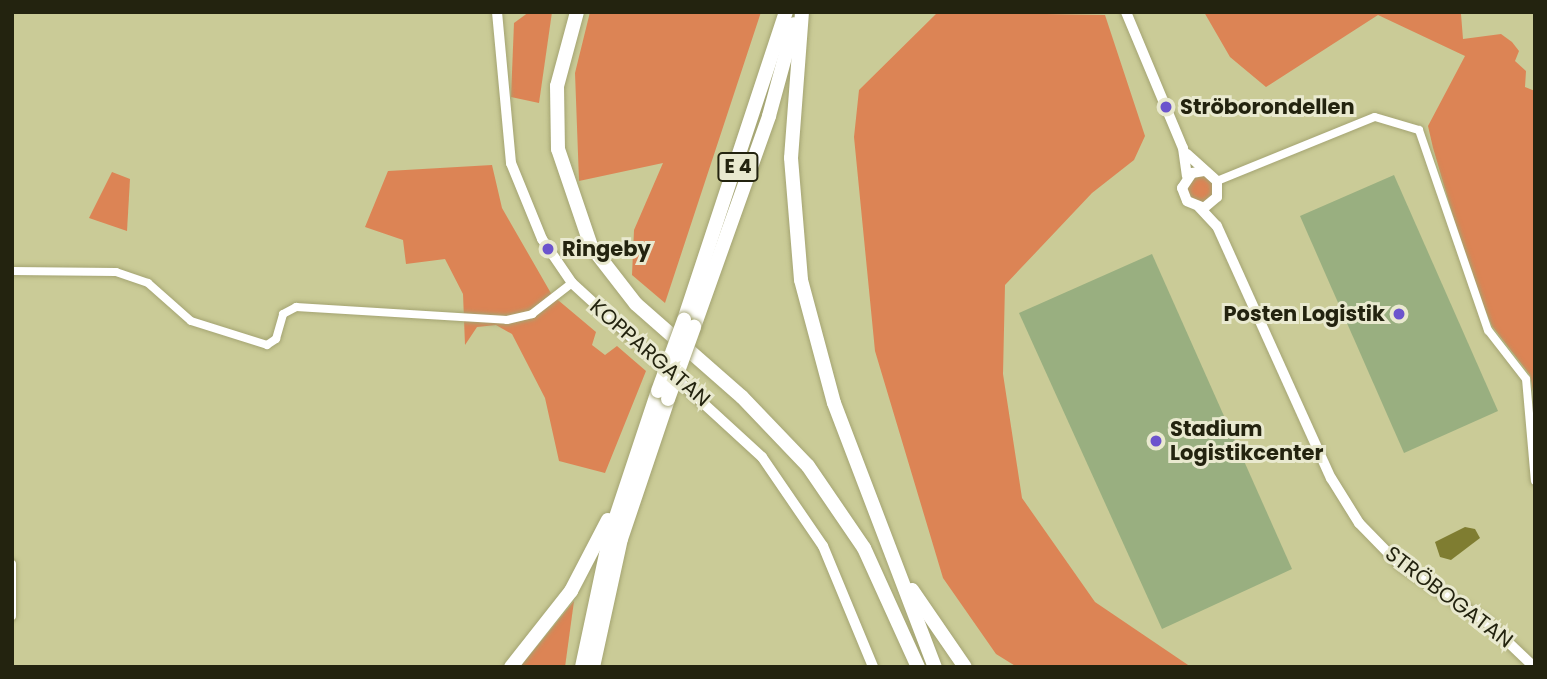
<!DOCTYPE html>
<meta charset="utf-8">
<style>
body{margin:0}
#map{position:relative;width:1547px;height:679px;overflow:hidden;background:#cacb97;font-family:Poppins,sans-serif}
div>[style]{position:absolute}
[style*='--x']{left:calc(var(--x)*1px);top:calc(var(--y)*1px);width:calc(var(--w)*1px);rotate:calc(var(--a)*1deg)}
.green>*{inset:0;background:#dc8455}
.round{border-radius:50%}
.water>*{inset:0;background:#7f7d31}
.building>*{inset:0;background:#99af80}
.roads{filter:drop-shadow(0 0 2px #a4a472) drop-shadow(0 0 2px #a4a472)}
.minor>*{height:8px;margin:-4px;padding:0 4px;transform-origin:4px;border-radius:4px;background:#fff}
.tertiary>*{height:10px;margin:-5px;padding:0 5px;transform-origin:5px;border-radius:5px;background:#fff}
.motorway>*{height:14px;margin:-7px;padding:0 7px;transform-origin:7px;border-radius:7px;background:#fff}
.rail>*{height:2px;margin-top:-1px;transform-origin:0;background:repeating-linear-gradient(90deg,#515134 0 12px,transparent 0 24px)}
.bridges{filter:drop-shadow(0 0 2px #a4a472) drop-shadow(0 0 2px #a4a472)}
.motorway-bridge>*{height:14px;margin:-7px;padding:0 7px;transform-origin:7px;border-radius:7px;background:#fff}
.dots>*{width:19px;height:19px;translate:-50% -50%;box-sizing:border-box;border:4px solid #e9e9cf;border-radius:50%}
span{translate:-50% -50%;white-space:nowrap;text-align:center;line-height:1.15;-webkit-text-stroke:6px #e9e9cf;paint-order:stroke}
.shield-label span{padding:2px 5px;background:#e9e9cf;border:2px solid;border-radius:5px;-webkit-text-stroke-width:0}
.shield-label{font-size:19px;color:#23230f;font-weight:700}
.poi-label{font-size:21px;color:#23230f;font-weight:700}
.left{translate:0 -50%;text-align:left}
.right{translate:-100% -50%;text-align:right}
.street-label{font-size:21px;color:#23230f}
.frame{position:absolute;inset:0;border:14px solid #23230f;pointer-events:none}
</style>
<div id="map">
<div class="green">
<i style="clip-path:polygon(529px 12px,552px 12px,539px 103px,511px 97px,514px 23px)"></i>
<i style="clip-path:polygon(590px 12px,761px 12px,665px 303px,632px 275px,634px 230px,663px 163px,579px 181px,575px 73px)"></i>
<i style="clip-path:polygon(938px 12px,1105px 15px,1145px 136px,1134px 160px,1092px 193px,1005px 285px,1003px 374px,1022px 498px,1095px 602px,1191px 667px,1017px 667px,996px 654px,943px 578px,875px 351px,854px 137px,859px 90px)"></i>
<i style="clip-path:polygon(1204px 12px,1455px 12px,1461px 14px,1463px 39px,1501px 34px,1512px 42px,1519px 51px,1515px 61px,1526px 71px,1525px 87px,1535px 91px,1535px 402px,1530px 375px,1492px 326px,1471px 277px,1433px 148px,1428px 126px,1465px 56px,1378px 15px,1266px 87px,1230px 57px)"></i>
<i style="clip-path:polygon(492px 165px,502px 208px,552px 295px,596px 332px,592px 345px,605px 355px,617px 346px,646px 371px,605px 473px,559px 461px,545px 398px,512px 334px,496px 325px,477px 327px,465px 345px,463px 294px,445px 259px,406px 264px,403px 240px,365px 227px,388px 171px)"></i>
<i style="clip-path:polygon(112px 172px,130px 179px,127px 231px,89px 218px)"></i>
<i class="round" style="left:1187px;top:175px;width:28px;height:28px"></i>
<i style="clip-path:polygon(574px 601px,565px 667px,520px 667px)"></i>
</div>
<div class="water">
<i style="clip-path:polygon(1465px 527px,1475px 529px,1480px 538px,1451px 560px,1440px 557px,1435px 542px)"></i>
</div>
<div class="building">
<i style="clip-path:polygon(1394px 175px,1498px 411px,1404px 453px,1300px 216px)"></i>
<i style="clip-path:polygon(1152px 254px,1292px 569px,1162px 629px,1019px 313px)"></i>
</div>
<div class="roads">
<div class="minor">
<i style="--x:1217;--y:181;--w:170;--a:-22.1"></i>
<i style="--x:1375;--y:117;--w:46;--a:16.5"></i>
<i style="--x:1419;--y:130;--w:212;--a:71"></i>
<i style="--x:1488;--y:330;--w:62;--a:52.2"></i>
<i style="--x:1526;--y:379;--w:102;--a:85"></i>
<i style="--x:12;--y:271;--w:104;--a:0.6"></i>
<i style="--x:116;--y:272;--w:34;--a:19"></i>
<i style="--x:148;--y:283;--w:57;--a:41.5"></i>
<i style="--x:191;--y:321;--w:80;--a:17.5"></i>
<i style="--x:267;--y:345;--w:11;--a:-34"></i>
<i style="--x:276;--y:339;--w:26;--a:-74"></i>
<i style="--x:283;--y:314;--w:15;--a:-28"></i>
<i style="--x:296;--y:307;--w:211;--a:3.5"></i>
<i style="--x:507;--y:320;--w:26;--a:-13"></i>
<i style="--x:532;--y:314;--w:51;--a:-37.8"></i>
<i style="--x:12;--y:564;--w:52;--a:90"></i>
</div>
<div class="tertiary">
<i style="--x:497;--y:12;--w:152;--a:84.7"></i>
<i style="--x:511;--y:163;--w:82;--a:67.8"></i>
<i style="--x:542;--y:239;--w:53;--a:55.7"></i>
<i style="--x:572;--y:283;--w:258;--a:42.5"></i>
<i style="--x:762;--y:457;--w:108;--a:55.6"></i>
<i style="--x:823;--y:546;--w:131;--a:67.5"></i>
<i style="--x:1126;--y:12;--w:147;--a:67.3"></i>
<i style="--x:1183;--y:148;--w:28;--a:82"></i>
<i style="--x:1187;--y:154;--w:40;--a:42"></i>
<i style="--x:1217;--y:181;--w:16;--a:90"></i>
<i style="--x:1217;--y:197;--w:17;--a:140"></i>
<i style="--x:1204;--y:208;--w:18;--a:-158"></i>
<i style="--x:1187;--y:201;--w:14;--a:-111"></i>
<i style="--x:1182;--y:188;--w:18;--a:-56"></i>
<i style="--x:1192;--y:173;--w:12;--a:-9"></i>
<i style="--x:1199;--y:207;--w:26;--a:47"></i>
<i style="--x:1217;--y:226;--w:277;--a:65.7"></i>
<i style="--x:1331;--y:478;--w:53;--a:58.1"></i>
<i style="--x:1359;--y:523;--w:60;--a:45.7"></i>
<i style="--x:1401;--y:566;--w:104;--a:33.2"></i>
<i style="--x:1488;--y:623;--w:64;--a:43.7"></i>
</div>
<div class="motorway">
<i style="--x:577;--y:12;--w:77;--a:105.1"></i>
<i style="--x:557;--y:86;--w:63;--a:89.1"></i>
<i style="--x:558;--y:149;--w:102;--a:71.2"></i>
<i style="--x:591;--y:246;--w:73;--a:52.2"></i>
<i style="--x:636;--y:304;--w:141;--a:41.3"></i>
<i style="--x:742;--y:397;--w:95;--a:46.3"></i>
<i style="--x:808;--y:466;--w:99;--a:55.7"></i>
<i style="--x:864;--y:548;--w:131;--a:65.6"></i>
<i style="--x:802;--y:12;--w:146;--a:94.3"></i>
<i style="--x:791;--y:158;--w:122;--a:85.3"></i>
<i style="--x:801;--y:280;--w:127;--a:75"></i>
<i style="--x:834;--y:403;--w:283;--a:69.1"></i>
<i style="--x:684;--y:320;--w:324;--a:-71.7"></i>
<i style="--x:694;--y:327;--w:224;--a:-70.4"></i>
<i style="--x:769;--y:116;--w:95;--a:-74.8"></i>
<i style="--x:912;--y:590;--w:93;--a:55.5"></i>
<i style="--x:511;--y:667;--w:97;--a:-51.7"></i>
<i style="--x:571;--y:591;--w:80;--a:-62.5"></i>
<i style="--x:582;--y:667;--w:135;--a:-78"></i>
<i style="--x:610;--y:535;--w:152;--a:-71.6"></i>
<i style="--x:593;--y:667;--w:131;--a:-77.7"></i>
<i style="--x:621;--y:539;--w:148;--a:-71.4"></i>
</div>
</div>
<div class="rail">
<i style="--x:1533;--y:12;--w:4;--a:63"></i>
</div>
<div class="bridges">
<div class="motorway-bridge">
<i style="--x:658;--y:391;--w:76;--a:-69.9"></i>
<i style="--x:668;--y:399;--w:77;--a:-70.1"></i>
</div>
</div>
<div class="dots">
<i style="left:1166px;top:107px;background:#6c54cd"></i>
<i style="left:548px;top:249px;background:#6c54cd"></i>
<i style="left:1399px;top:314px;background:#6c54cd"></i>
<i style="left:1156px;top:441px;background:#6c54cd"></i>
</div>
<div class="shield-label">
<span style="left:738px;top:167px">E 4</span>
</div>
<div class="poi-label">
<span class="left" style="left:1180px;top:107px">Ströborondellen</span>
<span class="left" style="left:562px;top:249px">Ringeby</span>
<span class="right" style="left:1385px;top:314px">Posten Logistik</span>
<span class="left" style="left:1170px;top:441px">Stadium<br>Logistikcenter</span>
</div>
<div class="street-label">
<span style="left:650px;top:353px;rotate:41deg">KOPPARGATAN</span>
<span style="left:1449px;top:597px;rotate:37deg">STRÖBOGATAN</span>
</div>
<div class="frame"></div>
</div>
